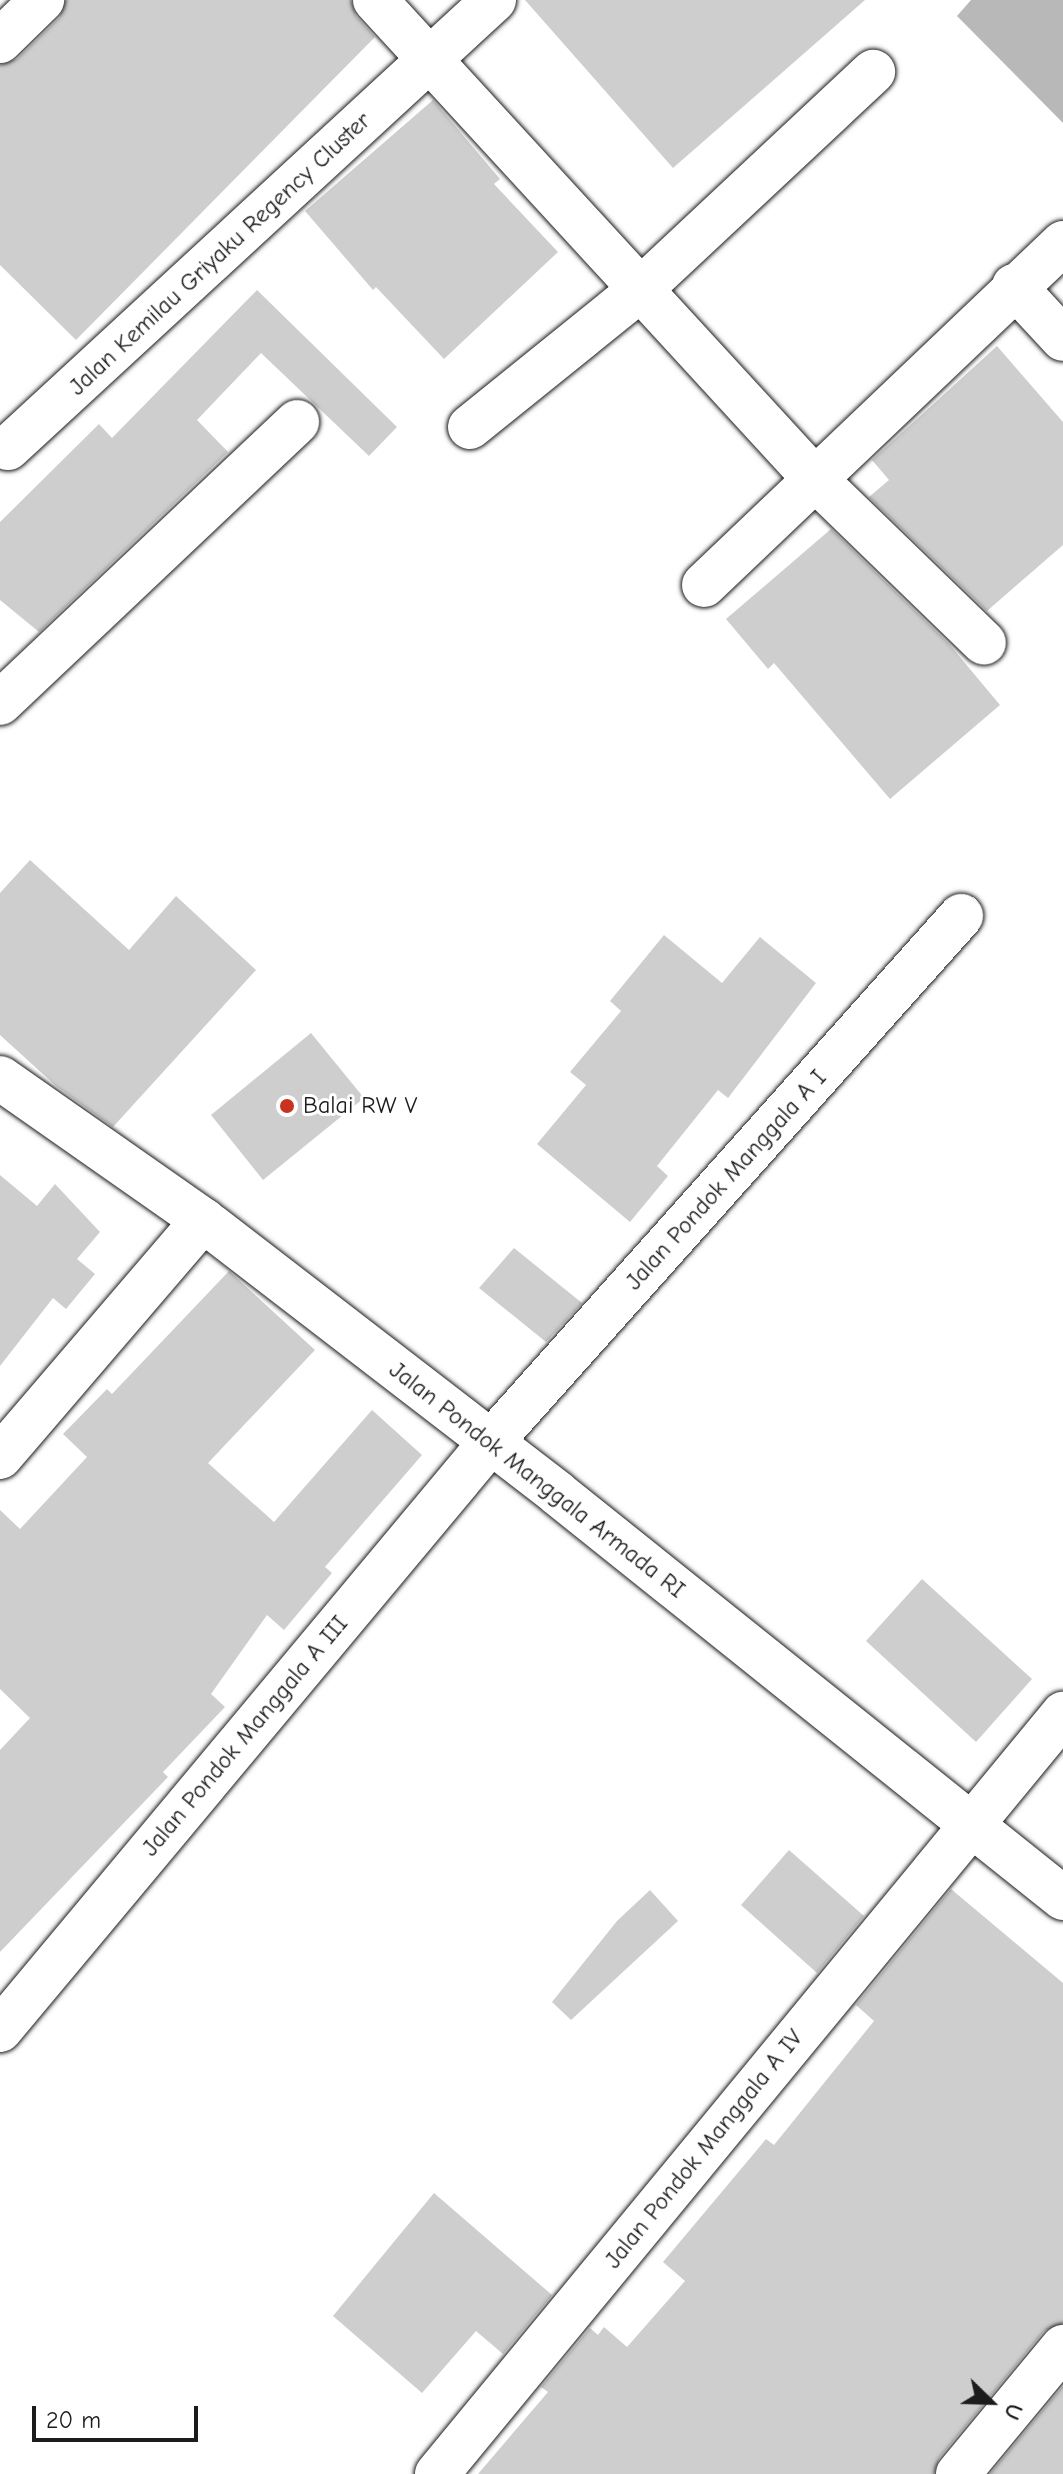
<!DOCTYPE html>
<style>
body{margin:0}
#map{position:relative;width:1063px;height:2474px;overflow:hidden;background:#fff;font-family:"Comic Neue",sans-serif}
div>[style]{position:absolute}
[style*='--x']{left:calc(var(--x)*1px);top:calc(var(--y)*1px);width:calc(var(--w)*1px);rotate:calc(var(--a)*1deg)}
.water>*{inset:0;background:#b8b8b8}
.building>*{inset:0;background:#cecece}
.roads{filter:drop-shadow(0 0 2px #1c1c1c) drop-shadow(0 0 2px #1c1c1c)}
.street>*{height:44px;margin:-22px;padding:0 22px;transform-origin:22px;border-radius:22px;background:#fff}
.dots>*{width:22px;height:22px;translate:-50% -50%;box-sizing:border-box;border:4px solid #fff;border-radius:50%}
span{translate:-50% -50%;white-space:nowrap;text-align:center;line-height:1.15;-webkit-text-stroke:6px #fff;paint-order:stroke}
.street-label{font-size:24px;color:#1c1c1c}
.poi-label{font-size:24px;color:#1c1c1c}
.left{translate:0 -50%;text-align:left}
.north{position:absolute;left:951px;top:2362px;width:80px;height:80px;-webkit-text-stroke:6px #fff;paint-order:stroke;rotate:113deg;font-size:22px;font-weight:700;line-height:32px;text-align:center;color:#1c1c1c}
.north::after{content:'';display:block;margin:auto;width:28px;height:36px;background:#1c1c1c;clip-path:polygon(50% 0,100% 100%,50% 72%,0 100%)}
.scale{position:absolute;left:32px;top:2406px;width:166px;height:36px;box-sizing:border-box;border:4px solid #1c1c1c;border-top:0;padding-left:10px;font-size:24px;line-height:28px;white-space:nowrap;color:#1c1c1c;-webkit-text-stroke:6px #fff;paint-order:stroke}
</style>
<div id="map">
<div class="water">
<i style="clip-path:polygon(971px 0,1063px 0,1063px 123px,957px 16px)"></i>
</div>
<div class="building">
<i style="clip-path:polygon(66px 0,351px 0,356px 16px,375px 37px,76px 340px,0 265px,0 65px,17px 59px,59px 18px)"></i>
<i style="clip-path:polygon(525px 0,865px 0,673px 168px)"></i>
<i style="clip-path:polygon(433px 100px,500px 179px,494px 184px,558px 252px,444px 359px,376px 287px,373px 290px,305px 211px)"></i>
<i style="clip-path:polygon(257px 290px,397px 427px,369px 456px,261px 353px,197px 420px,228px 452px,39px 632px,0 600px,0 522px,99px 424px,112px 438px)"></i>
<i style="clip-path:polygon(997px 346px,1063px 422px,1063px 545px,987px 611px,869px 497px,889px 480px,872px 460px)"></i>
<i style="clip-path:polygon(831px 529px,949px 644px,1000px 705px,890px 799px,774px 663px,768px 669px,726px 619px)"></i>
<i style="clip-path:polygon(30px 860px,129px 950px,176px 896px,256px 970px,113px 1127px,56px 1086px,0 1035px,0 893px)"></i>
<i style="clip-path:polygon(664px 935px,722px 983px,760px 937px,816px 983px,728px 1098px,718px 1090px,657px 1166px,668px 1176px,630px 1222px,537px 1144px,586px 1085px,570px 1072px,621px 1011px,610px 1001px)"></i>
<i style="clip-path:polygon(311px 1033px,364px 1098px,263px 1180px,211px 1115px)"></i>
<i style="clip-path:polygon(0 1175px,37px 1206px,55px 1184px,100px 1232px,77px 1259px,95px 1274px,66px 1309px,53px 1298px,0 1366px)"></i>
<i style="clip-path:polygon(514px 1248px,582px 1303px,546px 1342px,479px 1288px)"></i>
<i style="clip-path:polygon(229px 1271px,315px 1350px,208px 1463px,274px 1522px,372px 1410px,422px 1455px,325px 1567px,332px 1573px,284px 1630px,267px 1615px,211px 1694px,225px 1707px,163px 1772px,168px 1777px,0 1952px,0 1750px,30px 1718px,0 1689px,0 1510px,20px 1529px,87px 1457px,63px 1434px,107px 1389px,112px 1394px)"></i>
<i style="clip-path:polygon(922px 1579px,1032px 1679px,976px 1742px,866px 1641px)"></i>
<i style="clip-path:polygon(789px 1850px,864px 1916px,817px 1973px,741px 1905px)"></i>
<i style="clip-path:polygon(951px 1889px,1063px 1983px,1063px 2323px,1044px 2331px,939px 2458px,934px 2474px,478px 2474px,548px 2392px,541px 2387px,590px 2328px,598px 2335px,604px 2327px,627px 2347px,685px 2281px,663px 2262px,766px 2139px,774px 2145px,874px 2021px,856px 2005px)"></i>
<i style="clip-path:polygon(650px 1890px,678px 1921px,571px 2020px,552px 2002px,617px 1921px)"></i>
<i style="clip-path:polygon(434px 2193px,552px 2295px,503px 2354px,476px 2331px,422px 2393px,333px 2316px)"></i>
<i style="clip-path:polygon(1063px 2386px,1063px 2474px,990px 2474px)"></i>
</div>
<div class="roads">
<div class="street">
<i style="--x:375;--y:0;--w:648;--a:47.44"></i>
<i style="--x:813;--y:477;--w:238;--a:44.1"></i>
<i style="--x:0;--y:41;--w:59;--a:-44.3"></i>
<i style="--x:1014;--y:286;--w:72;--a:47.2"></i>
<i style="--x:470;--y:427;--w:220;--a:-38.9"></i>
<i style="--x:641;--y:289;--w:318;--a:-43.1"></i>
<i style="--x:8;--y:448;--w:661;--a:-42.67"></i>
<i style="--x:704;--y:585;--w:496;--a:-43.6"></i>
<i style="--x:0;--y:703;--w:409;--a:-43.4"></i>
<i style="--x:0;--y:1078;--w:248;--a:35"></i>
<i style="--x:203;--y:1220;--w:447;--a:37.6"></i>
<i style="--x:557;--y:1493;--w:648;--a:38.67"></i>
<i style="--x:0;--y:1457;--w:312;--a:-49.4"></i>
<i style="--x:0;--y:2030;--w:765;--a:-50.15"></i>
<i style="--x:490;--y:1443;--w:707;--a:-48.21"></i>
<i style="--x:437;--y:2474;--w:985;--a:-50.52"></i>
<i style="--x:958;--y:2474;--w:165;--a:-50.4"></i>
</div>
</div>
<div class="dots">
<i style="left:287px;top:1106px;background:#c8321e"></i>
</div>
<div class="street-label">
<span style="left:220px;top:254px;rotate:-43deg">Jalan Kemilau Griyaku Regency Cluster</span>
<span style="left:726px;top:1180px;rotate:-48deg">Jalan Pondok Manggala A I</span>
<span style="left:537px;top:1480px;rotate:38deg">Jalan Pondok Manggala Armada RI</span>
<span style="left:245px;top:1736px;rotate:-50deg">Jalan Pondok Manggala A III</span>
<span style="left:704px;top:2149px;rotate:-51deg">Jalan Pondok Manggala A IV</span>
</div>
<div class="poi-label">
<span class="left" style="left:303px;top:1106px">Balai RW V</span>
</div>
<div class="north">U</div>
<div class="scale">20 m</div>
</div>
